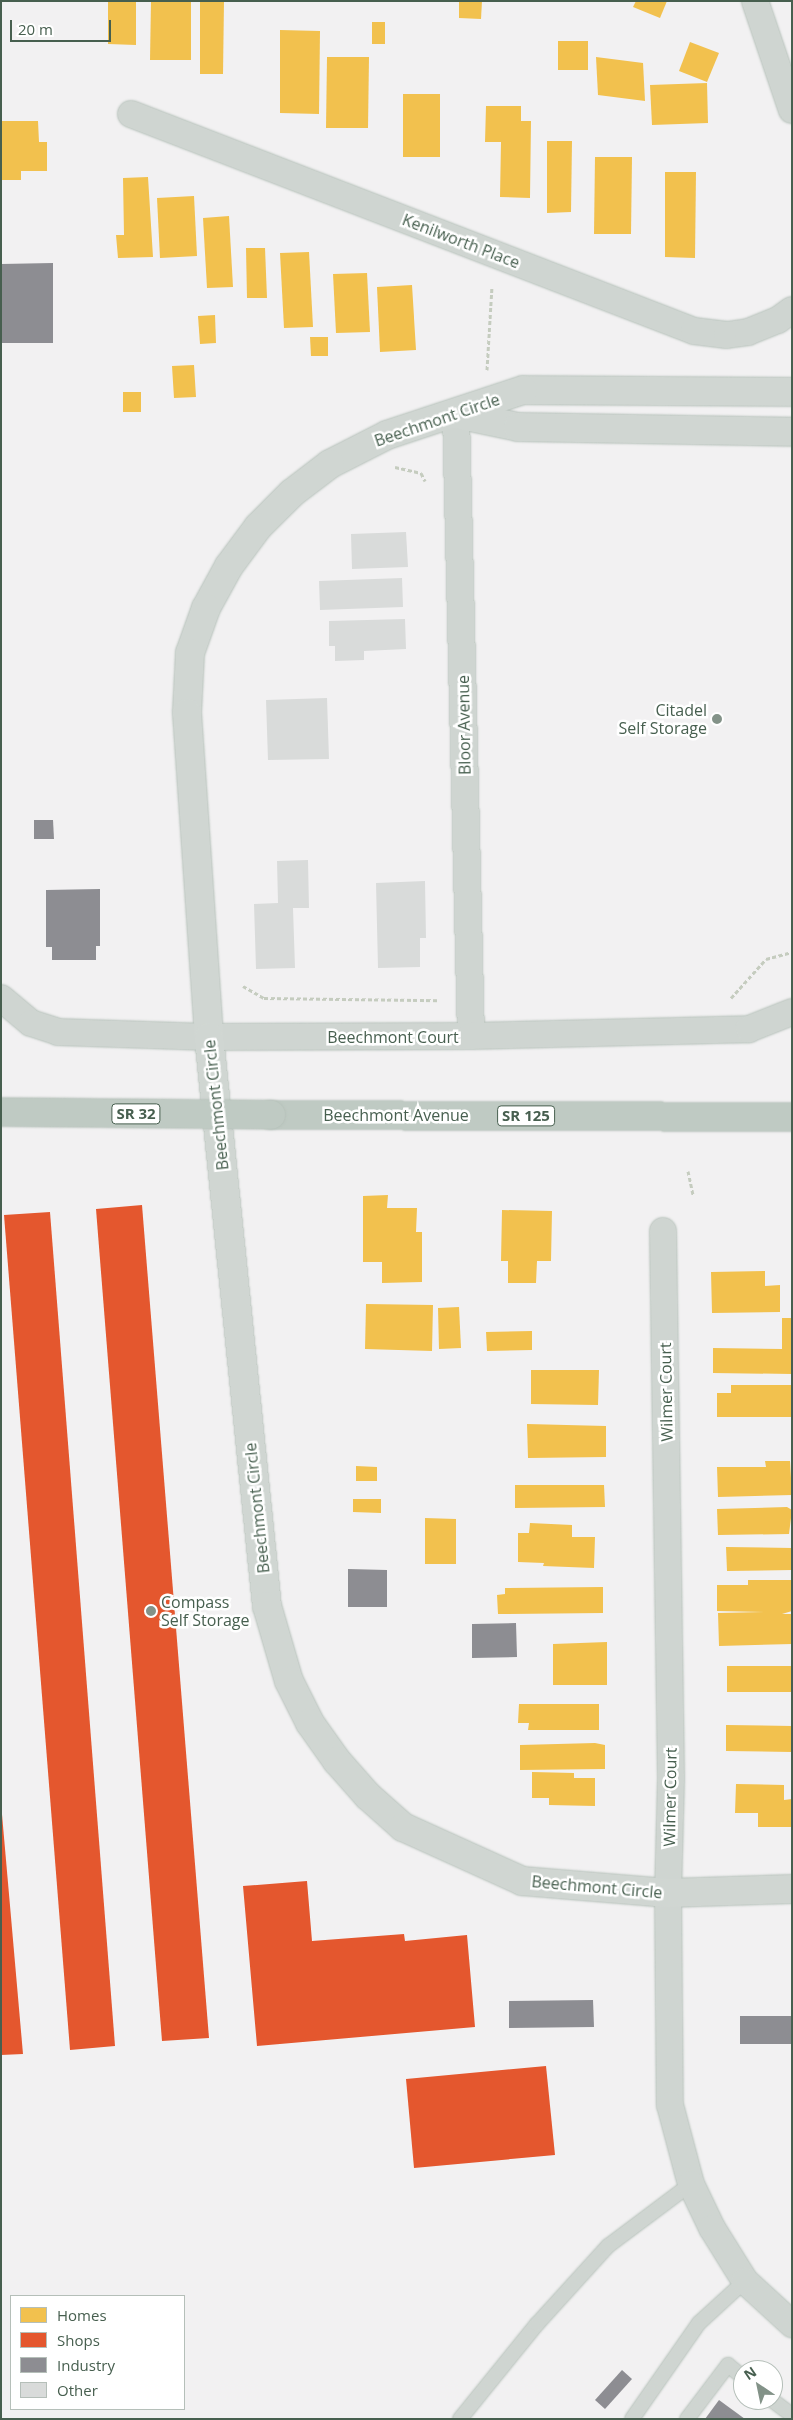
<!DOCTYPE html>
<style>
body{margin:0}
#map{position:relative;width:793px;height:2420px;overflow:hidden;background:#f2f1f2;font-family:"Open Sans",sans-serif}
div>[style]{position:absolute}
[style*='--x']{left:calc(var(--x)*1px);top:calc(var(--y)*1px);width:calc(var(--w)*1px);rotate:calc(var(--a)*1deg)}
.homes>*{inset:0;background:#f2c14e}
.shops>*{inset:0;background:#e4572e}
.industry>*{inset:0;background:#8d8d92}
.building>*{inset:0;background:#d9dbda}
.path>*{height:3px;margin-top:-1.5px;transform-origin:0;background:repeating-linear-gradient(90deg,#c5ccbf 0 4px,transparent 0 6.5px)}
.roads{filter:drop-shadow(0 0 1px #b6c1ba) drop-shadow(0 0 1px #b6c1ba)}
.lane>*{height:14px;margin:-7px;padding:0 7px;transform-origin:7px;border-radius:7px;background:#cfd5d1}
.street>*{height:26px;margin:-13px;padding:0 13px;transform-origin:13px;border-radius:13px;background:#cfd5d1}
.secondary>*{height:28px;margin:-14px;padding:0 14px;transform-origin:14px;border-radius:14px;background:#d0d6d2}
.highway>*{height:28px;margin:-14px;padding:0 14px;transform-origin:14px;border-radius:14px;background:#bfcac3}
.bridges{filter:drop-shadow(0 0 1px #b6c1ba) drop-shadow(0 0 1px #b6c1ba)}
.highway-bridge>*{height:28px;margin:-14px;padding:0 14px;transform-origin:14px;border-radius:14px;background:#bfcac3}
.dots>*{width:14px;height:14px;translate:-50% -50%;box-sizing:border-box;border:2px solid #fff;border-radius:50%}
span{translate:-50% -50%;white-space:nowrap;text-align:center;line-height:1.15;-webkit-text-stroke:5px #fff;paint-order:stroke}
.shield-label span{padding:1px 4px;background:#fff;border:1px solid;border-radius:4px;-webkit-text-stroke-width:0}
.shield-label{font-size:15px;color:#475f4f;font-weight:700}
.street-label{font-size:16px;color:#475f4f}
.poi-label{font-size:16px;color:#475f4f}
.right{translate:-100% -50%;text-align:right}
.left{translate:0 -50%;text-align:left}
.frame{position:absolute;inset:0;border:2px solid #475f4f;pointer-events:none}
.legend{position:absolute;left:10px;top:2295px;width:175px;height:115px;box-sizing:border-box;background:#fff;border:1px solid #b5bfb9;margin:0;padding:6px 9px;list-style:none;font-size:15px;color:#475f4f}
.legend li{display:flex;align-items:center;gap:10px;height:25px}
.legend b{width:25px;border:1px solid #b5bfb9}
.north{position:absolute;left:733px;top:2360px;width:50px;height:50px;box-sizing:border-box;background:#fff;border:1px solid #b5bfb9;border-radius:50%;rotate:326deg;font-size:14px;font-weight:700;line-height:20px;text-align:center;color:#475f4f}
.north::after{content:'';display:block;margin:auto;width:18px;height:22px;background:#839288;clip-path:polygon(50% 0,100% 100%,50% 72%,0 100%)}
.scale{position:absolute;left:10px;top:20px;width:101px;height:22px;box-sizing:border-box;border:2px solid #475f4f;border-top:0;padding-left:6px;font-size:15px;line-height:18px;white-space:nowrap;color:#475f4f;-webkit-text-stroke:4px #fff;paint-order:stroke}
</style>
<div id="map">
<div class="homes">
<i style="clip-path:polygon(108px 1px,136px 1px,136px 45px,108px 44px)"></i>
<i style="clip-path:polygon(151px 1px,191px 1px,191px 60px,150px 60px)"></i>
<i style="clip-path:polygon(200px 1px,224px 1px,223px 74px,200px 74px)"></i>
<i style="clip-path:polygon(459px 1px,482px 1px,481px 19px,459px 18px)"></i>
<i style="clip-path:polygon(636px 1px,667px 1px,660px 18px,633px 7px)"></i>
<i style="clip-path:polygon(372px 22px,385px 22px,385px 44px,372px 44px)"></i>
<i style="clip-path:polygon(280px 30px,320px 31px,319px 114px,280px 113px)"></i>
<i style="clip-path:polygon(558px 41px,588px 41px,588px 70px,558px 70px)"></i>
<i style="clip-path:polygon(690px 42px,719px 53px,707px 82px,679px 71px)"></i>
<i style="clip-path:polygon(327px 57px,369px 57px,368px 128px,326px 128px)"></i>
<i style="clip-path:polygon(596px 57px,643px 63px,645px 101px,598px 95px)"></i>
<i style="clip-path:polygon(707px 83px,708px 123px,652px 125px,650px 85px)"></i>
<i style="clip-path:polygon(403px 94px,440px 94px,440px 157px,403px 157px)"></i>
<i style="clip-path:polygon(486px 106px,521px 106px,521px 121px,531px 121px,530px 198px,500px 197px,501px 142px,485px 142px)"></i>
<i style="clip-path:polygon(1px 121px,38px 121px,39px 142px,47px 142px,47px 171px,21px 171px,21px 180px,1px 180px)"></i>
<i style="clip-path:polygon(547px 141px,572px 141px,571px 212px,547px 213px)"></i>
<i style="clip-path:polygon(595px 157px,632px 157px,631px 234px,594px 234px)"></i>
<i style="clip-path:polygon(665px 172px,696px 172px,695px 258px,665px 257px)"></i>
<i style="clip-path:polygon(148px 177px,153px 257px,118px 258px,116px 235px,124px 235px,123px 178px)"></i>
<i style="clip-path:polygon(194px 196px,197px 256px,160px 258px,157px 198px)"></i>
<i style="clip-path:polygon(229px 216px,233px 287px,207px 288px,203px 218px)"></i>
<i style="clip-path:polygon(246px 248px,265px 248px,267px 298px,247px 298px)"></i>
<i style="clip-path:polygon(309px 252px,313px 327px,284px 328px,280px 253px)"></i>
<i style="clip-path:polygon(367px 273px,370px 332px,336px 333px,333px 274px)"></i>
<i style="clip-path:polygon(412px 285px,416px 350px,380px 352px,377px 287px)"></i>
<i style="clip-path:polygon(215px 315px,216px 343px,200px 344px,198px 316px)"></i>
<i style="clip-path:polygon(310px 337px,328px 337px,328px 356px,311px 356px)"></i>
<i style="clip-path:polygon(194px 365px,196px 397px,174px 398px,172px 366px)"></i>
<i style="clip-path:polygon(123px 392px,141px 392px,141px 412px,123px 412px)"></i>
<i style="clip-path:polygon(388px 1195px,387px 1208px,417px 1208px,416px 1232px,422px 1232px,422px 1282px,382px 1283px,382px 1262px,363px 1262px,363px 1196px)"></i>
<i style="clip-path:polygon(502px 1210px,552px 1211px,551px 1261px,537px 1261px,536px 1283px,508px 1283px,508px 1261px,501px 1261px)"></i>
<i style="clip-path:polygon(765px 1271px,765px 1286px,780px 1285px,780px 1312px,712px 1313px,711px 1272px)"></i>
<i style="clip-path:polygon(366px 1304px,433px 1305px,432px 1351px,365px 1349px)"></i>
<i style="clip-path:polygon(459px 1307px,461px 1348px,439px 1349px,438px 1308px)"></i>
<i style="clip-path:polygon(782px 1318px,792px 1318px,792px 1374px,713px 1373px,713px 1348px,782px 1349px)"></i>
<i style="clip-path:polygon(532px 1331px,532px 1350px,487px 1351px,486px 1332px)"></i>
<i style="clip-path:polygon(531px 1370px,599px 1370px,598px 1405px,531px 1404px)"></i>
<i style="clip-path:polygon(731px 1385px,792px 1385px,792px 1417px,717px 1417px,717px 1393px,731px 1393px)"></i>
<i style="clip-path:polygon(527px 1424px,606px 1426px,606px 1457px,528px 1458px)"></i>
<i style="clip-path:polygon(765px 1461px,790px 1461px,792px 1495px,718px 1497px,717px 1467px,766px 1467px)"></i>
<i style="clip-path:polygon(356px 1466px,377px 1467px,377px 1481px,356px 1481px)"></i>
<i style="clip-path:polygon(515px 1485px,604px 1485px,605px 1507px,515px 1508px)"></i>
<i style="clip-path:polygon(353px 1499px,381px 1499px,381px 1513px,353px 1512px)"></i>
<i style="clip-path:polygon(787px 1507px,792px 1510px,789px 1534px,718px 1535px,717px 1509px)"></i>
<i style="clip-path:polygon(425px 1518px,456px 1519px,456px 1564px,425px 1564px)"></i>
<i style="clip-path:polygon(530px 1523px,572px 1525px,572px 1537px,595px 1537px,594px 1568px,543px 1566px,544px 1563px,518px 1562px,518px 1533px,529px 1533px)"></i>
<i style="clip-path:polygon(726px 1547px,792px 1548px,792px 1570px,727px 1571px)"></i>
<i style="clip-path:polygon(748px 1580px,792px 1580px,792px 1611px,782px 1614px,792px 1614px,792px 1644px,719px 1646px,718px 1613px,768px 1612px,717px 1611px,717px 1585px,748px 1585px)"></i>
<i style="clip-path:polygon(603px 1587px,603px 1613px,498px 1614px,497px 1595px,505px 1594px,505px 1588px)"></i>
<i style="clip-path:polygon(607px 1642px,607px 1685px,553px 1685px,553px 1644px)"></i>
<i style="clip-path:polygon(727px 1666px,792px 1666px,792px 1692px,727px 1692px)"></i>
<i style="clip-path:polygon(519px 1704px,599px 1704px,599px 1730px,528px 1730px,529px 1723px,518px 1723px)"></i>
<i style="clip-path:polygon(726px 1725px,792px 1726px,792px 1752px,726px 1751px)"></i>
<i style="clip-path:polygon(595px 1743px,605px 1745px,605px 1769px,520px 1770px,520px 1745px)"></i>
<i style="clip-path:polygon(532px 1772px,574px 1773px,574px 1778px,595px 1778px,595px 1806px,549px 1805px,549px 1798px,532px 1798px)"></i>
<i style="clip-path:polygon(736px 1784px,784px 1785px,784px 1800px,792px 1799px,792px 1827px,758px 1827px,758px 1813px,735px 1813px)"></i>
</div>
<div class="shops">
<i style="clip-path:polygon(142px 1205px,209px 2038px,162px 2041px,96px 1209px)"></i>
<i style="clip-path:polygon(50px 1212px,115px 2046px,70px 2050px,4px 1215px)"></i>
<i style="clip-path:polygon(1px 1803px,23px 2054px,1px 2055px)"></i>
<i style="clip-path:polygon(307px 1881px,312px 1941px,404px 1934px,405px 1941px,467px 1935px,475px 2027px,257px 2046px,243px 1886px)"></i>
<i style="clip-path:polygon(546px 2066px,555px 2155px,414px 2168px,406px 2079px)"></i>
</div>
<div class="industry">
<i style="clip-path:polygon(53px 263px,53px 343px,1px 343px,1px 264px)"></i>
<i style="clip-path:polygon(34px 820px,53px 820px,54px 839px,34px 839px)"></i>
<i style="clip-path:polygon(100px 889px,100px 946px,96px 946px,96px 960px,52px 960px,52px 947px,46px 947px,46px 890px)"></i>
<i style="clip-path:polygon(348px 1569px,387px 1570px,387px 1607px,348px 1607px)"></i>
<i style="clip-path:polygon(516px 1623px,517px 1657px,472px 1658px,472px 1624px)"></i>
<i style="clip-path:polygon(593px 2000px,594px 2027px,509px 2028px,509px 2001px)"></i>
<i style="clip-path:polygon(740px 2016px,791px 2016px,791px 2044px,740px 2044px)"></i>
<i style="clip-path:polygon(622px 2370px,632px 2379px,605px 2409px,595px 2400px)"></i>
<i style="clip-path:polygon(719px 2400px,745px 2419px,705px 2419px)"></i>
</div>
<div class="building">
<i style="clip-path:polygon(406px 532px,408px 567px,352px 569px,351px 534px)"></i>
<i style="clip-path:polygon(402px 578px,403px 607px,320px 610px,319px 581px)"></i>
<i style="clip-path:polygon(405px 619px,406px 649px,364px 651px,364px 660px,335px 661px,335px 646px,329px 646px,329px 621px)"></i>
<i style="clip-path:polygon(327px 698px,329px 759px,268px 760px,266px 700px)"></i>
<i style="clip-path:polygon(308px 860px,309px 908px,293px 908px,295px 968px,256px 969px,254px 904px,278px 903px,277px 861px)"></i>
<i style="clip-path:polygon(425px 881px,426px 938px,420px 938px,420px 967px,378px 968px,376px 883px)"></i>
</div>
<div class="path">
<i style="--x:487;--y:370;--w:84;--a:-86.6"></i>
<i style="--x:395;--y:467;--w:27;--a:13"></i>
<i style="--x:421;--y:473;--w:9;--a:63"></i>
<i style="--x:243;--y:986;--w:24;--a:30"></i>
<i style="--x:264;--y:998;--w:175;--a:0.7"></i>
<i style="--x:731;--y:998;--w:52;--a:-48.1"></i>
<i style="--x:766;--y:959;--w:27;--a:-15"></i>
<i style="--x:688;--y:1171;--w:25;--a:78"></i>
</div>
<div class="roads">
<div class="lane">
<i style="--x:772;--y:2400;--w:25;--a:37"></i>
<i style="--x:460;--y:2419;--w:122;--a:-51"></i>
<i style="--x:537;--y:2324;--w:105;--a:-47.7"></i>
<i style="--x:608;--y:2246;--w:104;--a:-36.8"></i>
<i style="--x:632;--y:2419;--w:117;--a:-55.1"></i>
<i style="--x:699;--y:2323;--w:62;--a:-42.4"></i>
<i style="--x:687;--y:2419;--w:68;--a:-52.8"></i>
<i style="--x:728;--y:2365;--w:19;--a:39"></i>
</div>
<div class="street">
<i style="--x:755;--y:1;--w:115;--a:71.3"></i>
<i style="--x:131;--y:114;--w:603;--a:21.08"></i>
<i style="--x:694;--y:331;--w:33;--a:7"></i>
<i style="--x:727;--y:335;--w:21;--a:-8"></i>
<i style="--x:748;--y:332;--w:32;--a:-22"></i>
<i style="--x:778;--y:320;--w:17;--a:-36"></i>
<i style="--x:456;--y:414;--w:622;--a:88.62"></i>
<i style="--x:1;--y:998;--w:39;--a:40"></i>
<i style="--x:31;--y:1023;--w:28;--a:18"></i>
<i style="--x:58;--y:1032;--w:151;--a:1.9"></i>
<i style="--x:209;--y:1037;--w:262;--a:-0.2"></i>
<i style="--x:471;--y:1036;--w:278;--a:-1.4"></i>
<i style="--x:749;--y:1029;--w:46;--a:-21.6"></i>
<i style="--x:663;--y:1231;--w:548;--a:89.16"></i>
<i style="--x:671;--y:1779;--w:114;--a:91.5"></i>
<i style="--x:668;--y:1893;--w:212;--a:89.5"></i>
<i style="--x:670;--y:2105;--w:82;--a:75.1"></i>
<i style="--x:691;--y:2184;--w:49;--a:64.5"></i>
<i style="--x:712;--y:2228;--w:62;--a:58.1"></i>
<i style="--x:745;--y:2281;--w:64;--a:42.5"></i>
</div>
<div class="secondary">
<i style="--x:792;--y:392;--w:269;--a:-179.6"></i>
<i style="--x:523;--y:390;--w:143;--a:161.7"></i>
<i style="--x:387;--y:435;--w:64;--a:153"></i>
<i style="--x:330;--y:464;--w:48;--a:142.7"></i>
<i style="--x:292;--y:493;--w:48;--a:135"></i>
<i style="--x:258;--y:527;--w:49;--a:126.6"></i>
<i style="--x:229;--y:566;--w:48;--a:118.7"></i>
<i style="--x:206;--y:608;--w:48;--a:109.6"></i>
<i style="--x:190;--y:653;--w:60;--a:92.9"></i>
<i style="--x:187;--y:713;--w:325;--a:86.1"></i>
<i style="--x:209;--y:1037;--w:572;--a:84.18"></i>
<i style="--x:267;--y:1606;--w:78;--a:73.7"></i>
<i style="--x:289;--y:1681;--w:47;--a:63.4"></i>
<i style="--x:310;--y:1723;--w:47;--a:54.6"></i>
<i style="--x:337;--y:1761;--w:47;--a:48.5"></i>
<i style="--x:368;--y:1796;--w:47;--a:41.5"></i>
<i style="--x:403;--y:1827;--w:131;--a:24.4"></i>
<i style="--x:522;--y:1881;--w:146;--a:4.7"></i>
<i style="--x:668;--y:1893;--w:124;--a:-1.8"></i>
<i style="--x:456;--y:414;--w:63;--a:11.8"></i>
<i style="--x:518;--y:427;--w:274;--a:1"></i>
</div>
<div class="highway">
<i style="--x:271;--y:1115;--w:521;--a:0.22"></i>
</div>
</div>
<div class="bridges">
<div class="highway-bridge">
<i style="--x:1;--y:1112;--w:270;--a:0.6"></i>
</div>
</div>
<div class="dots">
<i style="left:717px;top:719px;background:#839288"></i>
<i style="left:151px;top:1611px;background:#839288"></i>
</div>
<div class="shield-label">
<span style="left:136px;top:1114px">SR 32</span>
<span style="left:526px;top:1116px">SR 125</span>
</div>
<div class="street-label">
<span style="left:461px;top:241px;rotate:21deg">Kenilworth Place</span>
<span style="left:437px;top:420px;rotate:-19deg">Beechmont Circle</span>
<span style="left:464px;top:725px;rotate:-91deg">Bloor Avenue</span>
<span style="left:393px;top:1037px">Beechmont Court</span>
<span style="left:216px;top:1105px;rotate:-96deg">Beechmont Circle</span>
<span style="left:396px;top:1115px">Beechmont Avenue</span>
<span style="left:666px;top:1392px;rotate:-91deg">Wilmer Court</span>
<span style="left:257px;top:1508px;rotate:-96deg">Beechmont Circle</span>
<span style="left:670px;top:1797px;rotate:-89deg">Wilmer Court</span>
<span style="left:597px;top:1887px;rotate:5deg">Beechmont Circle</span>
</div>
<div class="poi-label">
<span class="right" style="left:707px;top:719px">Citadel<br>Self Storage</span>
<span class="left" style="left:161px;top:1611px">Compass<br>Self Storage</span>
</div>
<div class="frame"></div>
<ul class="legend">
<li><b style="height:14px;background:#f2c14e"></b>Homes</li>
<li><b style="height:14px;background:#e4572e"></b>Shops</li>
<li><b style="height:14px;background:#8d8d92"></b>Industry</li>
<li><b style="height:14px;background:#d9dbda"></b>Other</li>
</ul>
<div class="north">N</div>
<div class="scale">20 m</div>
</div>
